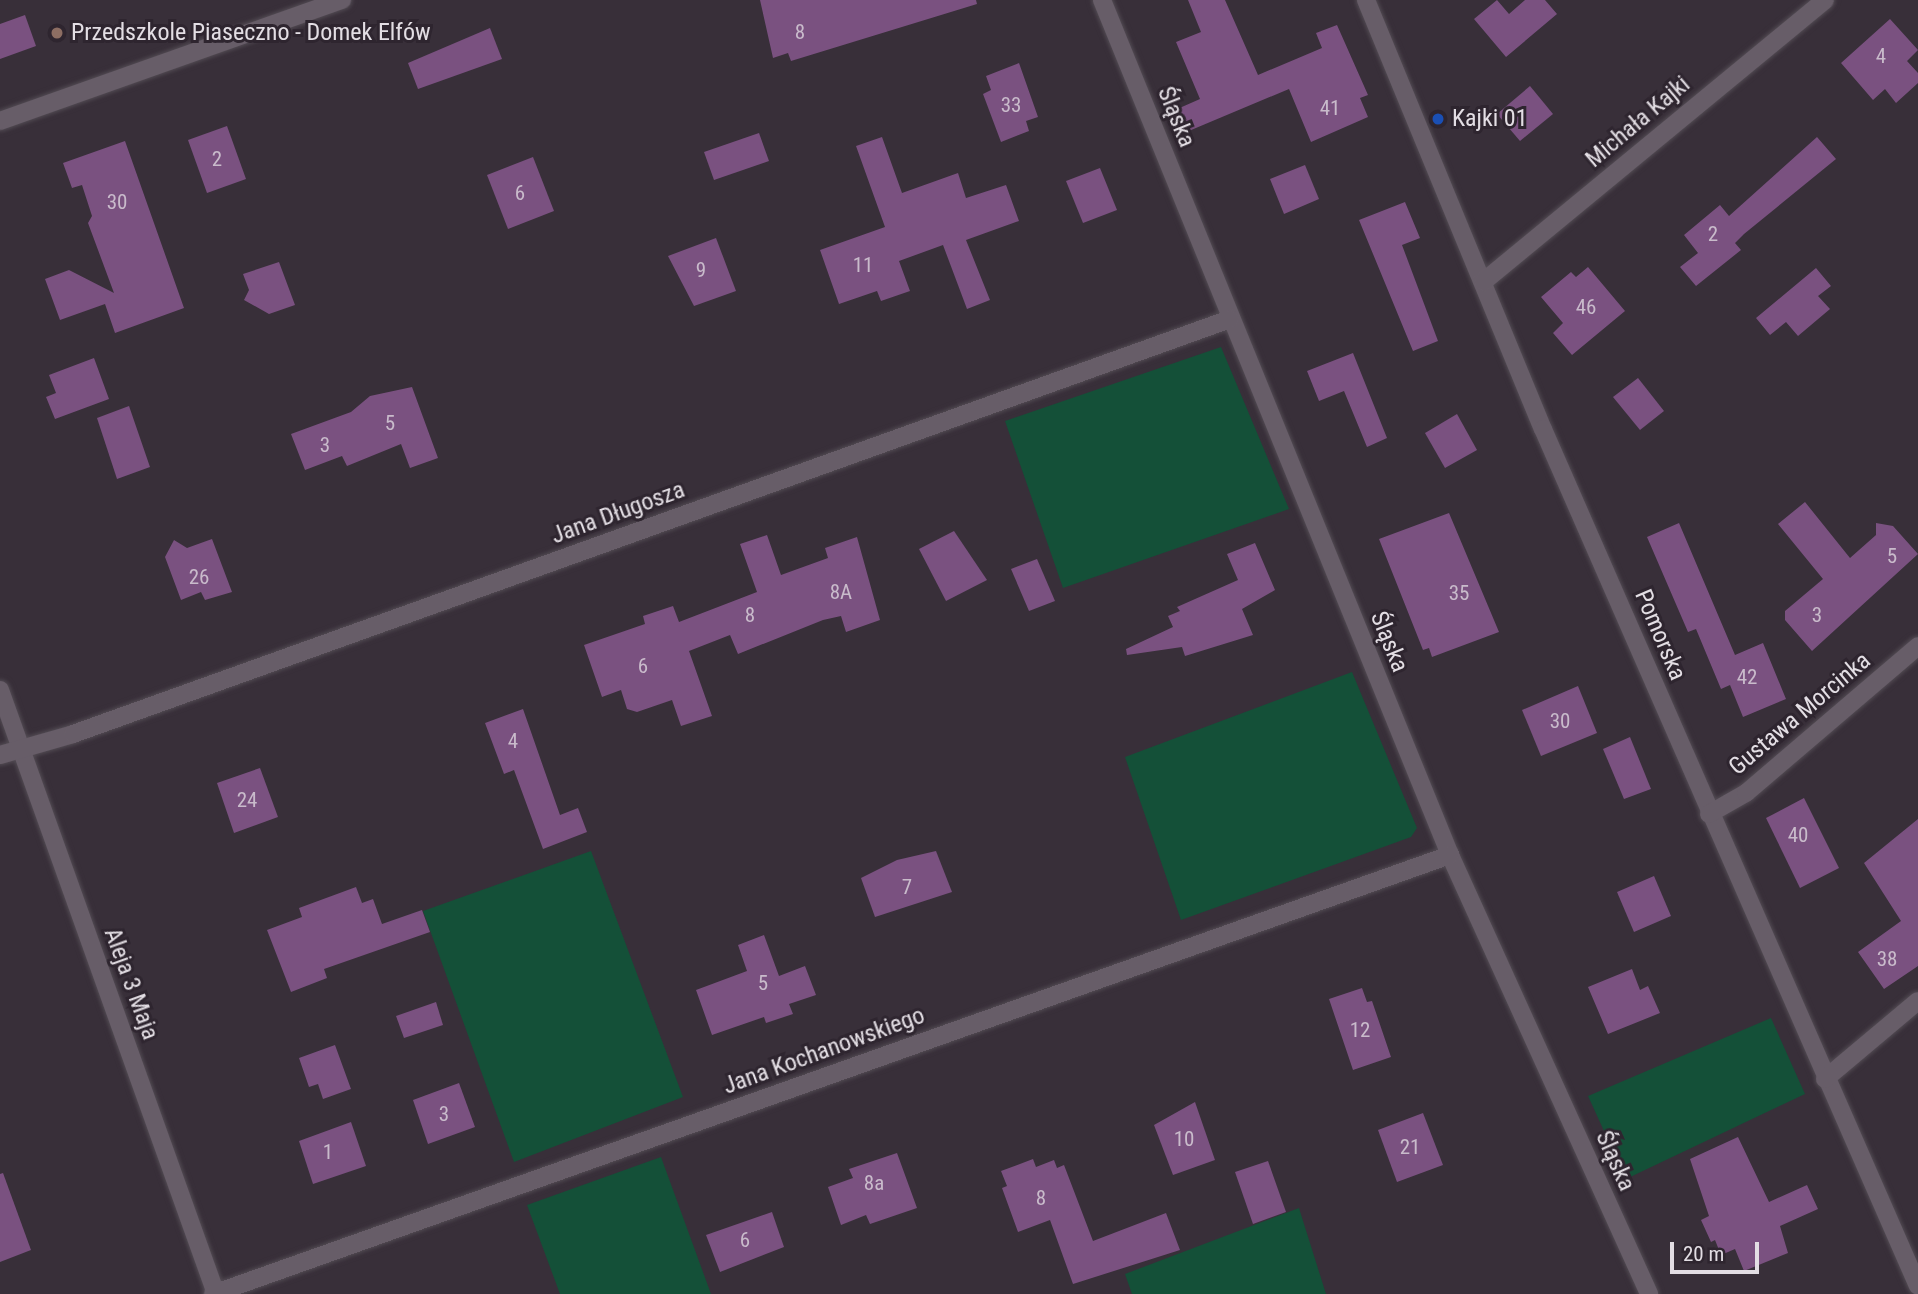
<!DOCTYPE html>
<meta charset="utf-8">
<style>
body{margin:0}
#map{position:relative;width:1918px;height:1294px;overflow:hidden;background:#382f39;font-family:"Roboto Condensed",sans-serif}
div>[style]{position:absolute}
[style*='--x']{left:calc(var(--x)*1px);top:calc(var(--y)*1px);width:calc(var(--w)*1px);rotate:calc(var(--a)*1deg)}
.green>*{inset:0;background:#145038}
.building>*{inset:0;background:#7a5180}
.roads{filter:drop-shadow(0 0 2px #524b53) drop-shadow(0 0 2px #524b53)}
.minor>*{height:18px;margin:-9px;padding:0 9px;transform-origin:9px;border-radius:9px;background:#675d68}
.dots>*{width:19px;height:19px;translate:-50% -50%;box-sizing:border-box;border:4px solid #2e252f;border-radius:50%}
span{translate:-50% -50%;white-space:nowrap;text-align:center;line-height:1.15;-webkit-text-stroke:6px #2e252f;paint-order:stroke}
.number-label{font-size:21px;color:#c9bbcb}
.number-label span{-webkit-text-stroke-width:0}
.poi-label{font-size:24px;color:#e3dee4}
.left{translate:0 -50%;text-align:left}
.street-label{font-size:24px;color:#e3dee4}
.scale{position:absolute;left:1670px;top:1242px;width:89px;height:32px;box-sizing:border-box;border:4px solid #e3dee4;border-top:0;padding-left:9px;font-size:21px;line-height:24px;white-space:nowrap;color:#e3dee4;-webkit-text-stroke:5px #2e252f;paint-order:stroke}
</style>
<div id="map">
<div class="green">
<i style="clip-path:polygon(1221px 347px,1289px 509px,1063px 588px,1005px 421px)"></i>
<i style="clip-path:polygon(1352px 672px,1417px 828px,1411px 837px,1181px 920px,1125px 757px)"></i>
<i style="clip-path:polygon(591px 851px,683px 1097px,514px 1162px,423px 911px)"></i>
<i style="clip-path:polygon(1771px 1018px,1805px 1094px,1626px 1179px,1588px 1096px)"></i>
<i style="clip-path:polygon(661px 1157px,711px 1294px,560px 1294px,527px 1205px)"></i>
<i style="clip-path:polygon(1299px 1208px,1326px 1294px,1132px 1294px,1125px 1274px)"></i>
</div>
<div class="building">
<i style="clip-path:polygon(760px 0,976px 0,977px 4px,791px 61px,788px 53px,773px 58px)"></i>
<i style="clip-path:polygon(1188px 0,1225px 0,1258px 75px,1322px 48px,1316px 33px,1337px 25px,1368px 95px,1360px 98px,1368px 117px,1311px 142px,1289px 89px,1184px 133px,1175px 110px,1200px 99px,1176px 42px,1201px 32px)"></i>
<i style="clip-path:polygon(1497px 0,1509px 14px,1525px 0,1545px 0,1557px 14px,1506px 57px,1474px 19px)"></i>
<i style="clip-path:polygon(25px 15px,36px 46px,0 59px,0 24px)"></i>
<i style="clip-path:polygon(1890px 19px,1918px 50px,1907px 61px,1918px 73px,1918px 83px,1896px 103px,1885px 89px,1873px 100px,1841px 63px)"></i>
<i style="clip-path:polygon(490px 28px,502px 59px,418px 89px,408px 63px)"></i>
<i style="clip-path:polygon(1019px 63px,1038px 117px,1026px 121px,1029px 131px,1001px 142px,983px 94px,991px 90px,986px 76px)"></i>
<i style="clip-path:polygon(1530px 86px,1553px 114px,1520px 141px,1497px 114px)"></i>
<i style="clip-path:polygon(227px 126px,246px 179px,207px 193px,188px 140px)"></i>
<i style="clip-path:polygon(759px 133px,769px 161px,714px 180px,704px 152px)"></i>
<i style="clip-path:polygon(882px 137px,902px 193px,958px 173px,966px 198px,1006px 185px,1019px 221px,966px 240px,990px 300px,967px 309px,943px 245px,899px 261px,910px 291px,881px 301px,877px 291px,839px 304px,820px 250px,885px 227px,856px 146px)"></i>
<i style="clip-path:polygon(1817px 137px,1836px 159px,1744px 234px,1735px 243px,1741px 250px,1696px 286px,1680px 267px,1698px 253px,1684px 235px,1720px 205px,1729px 216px)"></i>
<i style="clip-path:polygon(125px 141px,184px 308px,115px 333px,105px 304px,60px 320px,45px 279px,69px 270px,114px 293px,88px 223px,92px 216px,82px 185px,72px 188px,63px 163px)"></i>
<i style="clip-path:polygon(533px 157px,554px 211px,508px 229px,487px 175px)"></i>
<i style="clip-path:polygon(1305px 165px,1319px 199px,1284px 214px,1270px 179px)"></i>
<i style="clip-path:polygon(1100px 168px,1117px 210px,1083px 223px,1066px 181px)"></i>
<i style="clip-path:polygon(1405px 202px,1420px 238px,1402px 245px,1438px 341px,1413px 351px,1359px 220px)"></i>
<i style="clip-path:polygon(716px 238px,736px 291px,694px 306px,668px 256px)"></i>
<i style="clip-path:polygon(279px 262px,295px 305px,269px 314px,244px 300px,249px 290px,243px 274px)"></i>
<i style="clip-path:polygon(1588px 267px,1625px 311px,1572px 355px,1553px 333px,1563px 323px,1541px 297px,1571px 272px,1576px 277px)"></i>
<i style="clip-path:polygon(1816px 268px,1831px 286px,1818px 296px,1830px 309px,1798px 336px,1786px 322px,1770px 335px,1756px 318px)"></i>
<i style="clip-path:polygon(1353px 353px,1387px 438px,1367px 447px,1344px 391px,1319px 401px,1307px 371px)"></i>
<i style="clip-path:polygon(94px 358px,109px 399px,55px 419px,46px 397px,56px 393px,49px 375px)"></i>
<i style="clip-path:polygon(1638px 378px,1664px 411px,1640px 430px,1613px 397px)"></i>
<i style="clip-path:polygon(412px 387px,438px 458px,410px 468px,401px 444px,347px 466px,342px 456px,305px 470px,291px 434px,351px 412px,370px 396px)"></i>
<i style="clip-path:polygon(129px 406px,150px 467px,117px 479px,97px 418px)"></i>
<i style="clip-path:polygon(1457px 414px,1477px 450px,1445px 468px,1425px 433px)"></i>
<i style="clip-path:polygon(1805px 502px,1850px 558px,1876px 535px,1876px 523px,1893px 526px,1918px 554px,1812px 651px,1785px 620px,1785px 611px,1823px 579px,1778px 524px)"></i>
<i style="clip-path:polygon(1449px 513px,1499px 632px,1432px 657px,1429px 648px,1423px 650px,1379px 539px)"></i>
<i style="clip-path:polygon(1679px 523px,1735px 655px,1763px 643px,1786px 699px,1743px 717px,1730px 685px,1721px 689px,1696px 629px,1688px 632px,1647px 537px)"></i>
<i style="clip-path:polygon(954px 531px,987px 580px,946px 601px,919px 549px)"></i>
<i style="clip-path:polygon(767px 535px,781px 575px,828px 558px,825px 548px,857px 537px,880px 620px,846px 632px,841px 616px,823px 620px,738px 654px,730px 635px,689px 651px,712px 716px,681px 726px,672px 700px,637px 712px,627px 709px,621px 690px,602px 697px,584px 645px,645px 624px,643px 616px,673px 606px,679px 622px,757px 592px,740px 544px)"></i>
<i style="clip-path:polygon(212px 539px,232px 592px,205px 600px,201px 592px,181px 600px,165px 557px,174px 540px,187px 548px)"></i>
<i style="clip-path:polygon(1255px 543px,1275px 590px,1242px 609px,1253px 635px,1185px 656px,1182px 647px,1127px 655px,1126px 649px,1173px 627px,1168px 616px,1180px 611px,1177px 607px,1238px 580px,1227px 554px)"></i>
<i style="clip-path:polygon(1037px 559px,1055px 601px,1029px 611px,1011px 569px)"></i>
<i style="clip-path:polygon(1578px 686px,1597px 733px,1541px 756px,1522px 710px)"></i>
<i style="clip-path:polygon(523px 709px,560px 815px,578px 808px,587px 832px,543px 849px,514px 770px,504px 774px,485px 723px)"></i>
<i style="clip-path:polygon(1630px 737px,1651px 789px,1624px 799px,1603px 749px)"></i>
<i style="clip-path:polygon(260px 768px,278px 817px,234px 833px,217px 783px)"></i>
<i style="clip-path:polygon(1804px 798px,1839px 868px,1800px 888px,1766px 818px)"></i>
<i style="clip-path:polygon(1918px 819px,1918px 966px,1884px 989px,1858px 952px,1901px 921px,1864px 863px)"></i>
<i style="clip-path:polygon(936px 851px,952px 892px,875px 917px,861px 878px,897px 860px)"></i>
<i style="clip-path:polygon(1654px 876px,1671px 916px,1634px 932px,1617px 892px)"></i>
<i style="clip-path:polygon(356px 887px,362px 903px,373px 899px,382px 924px,422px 910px,430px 932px,324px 969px,327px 978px,291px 992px,267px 930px,302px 917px,299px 908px)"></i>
<i style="clip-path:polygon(764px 935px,779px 976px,805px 966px,816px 995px,789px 1004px,793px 1014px,766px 1023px,764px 1017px,712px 1035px,696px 990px,747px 971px,738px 945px)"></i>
<i style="clip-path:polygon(1632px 969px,1640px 990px,1648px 986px,1660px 1013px,1608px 1034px,1588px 987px)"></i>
<i style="clip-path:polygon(1362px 988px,1367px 1002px,1372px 1001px,1391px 1057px,1353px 1070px,1329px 999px)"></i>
<i style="clip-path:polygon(436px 1002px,443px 1025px,404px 1038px,396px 1016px)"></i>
<i style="clip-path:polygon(335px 1045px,351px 1089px,323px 1099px,318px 1084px,309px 1087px,299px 1058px)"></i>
<i style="clip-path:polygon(459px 1083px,475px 1127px,428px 1144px,413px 1100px)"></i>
<i style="clip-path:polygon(1195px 1102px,1215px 1160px,1173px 1175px,1154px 1125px)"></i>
<i style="clip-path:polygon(1423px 1113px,1443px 1165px,1397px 1182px,1378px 1130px)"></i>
<i style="clip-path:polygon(351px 1122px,366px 1166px,313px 1184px,299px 1141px)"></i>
<i style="clip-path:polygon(1738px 1137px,1769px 1202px,1807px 1185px,1818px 1209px,1780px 1226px,1788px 1253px,1744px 1271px,1735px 1249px,1721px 1255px,1715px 1240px,1711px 1242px,1701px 1220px,1709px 1216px,1690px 1159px)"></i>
<i style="clip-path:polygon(897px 1153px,917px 1208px,870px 1224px,866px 1215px,841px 1225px,828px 1187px,853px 1178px,849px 1169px)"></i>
<i style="clip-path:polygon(1033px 1159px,1036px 1167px,1054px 1160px,1057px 1168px,1064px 1165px,1093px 1241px,1166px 1213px,1180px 1250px,1073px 1284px,1050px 1220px,1018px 1232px,1002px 1188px,1007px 1186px,1001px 1171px)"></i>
<i style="clip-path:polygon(1268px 1161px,1286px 1212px,1253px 1224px,1235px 1172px)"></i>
<i style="clip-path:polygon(3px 1173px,31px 1250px,0 1262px,0 1174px)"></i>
<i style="clip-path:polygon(772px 1212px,784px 1247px,720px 1272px,706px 1235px)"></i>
</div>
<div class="roads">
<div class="minor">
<i style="--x:1102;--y:0;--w:923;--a:67.85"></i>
<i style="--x:1450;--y:855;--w:482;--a:65.6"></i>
<i style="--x:1366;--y:0;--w:464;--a:67.6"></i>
<i style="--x:1543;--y:429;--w:935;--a:66.37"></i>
<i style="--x:0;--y:121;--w:363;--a:-19.5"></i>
<i style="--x:1483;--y:282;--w:443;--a:-39.5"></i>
<i style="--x:0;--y:690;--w:641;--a:70.32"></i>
<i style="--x:0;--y:755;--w:76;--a:-16"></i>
<i style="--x:73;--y:734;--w:1229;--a:-19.73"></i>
<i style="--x:1709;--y:814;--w:43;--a:-29.6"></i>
<i style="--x:1746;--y:793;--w:226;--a:-40.5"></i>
<i style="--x:1825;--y:1079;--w:121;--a:-40"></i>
<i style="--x:213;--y:1294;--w:1313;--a:-19.54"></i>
</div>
</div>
<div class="dots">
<i style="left:57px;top:33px;background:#8d6e63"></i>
<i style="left:1438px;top:119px;background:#1a4fb4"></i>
</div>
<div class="number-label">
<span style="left:800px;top:32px">8</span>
<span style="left:1881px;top:56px">4</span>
<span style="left:1011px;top:105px">33</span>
<span style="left:1330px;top:108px">41</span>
<span style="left:217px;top:159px">2</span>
<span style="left:520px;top:193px">6</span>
<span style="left:117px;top:202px">30</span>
<span style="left:1713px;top:234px">2</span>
<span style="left:863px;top:265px">11</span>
<span style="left:701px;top:270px">9</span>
<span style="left:1586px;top:307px">46</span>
<span style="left:390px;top:423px">5</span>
<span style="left:325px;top:445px">3</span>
<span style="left:1892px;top:556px">5</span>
<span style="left:199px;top:577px">26</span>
<span style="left:841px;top:592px">8A</span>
<span style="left:1459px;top:593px">35</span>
<span style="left:750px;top:615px">8</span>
<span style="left:1817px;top:615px">3</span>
<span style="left:643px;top:666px">6</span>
<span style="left:1747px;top:677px">42</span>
<span style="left:1560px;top:721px">30</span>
<span style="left:513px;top:741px">4</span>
<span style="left:247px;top:800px">24</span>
<span style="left:1798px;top:835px">40</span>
<span style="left:907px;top:887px">7</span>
<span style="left:1887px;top:959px">38</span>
<span style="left:763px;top:983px">5</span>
<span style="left:1360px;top:1030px">12</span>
<span style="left:444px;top:1114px">3</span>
<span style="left:1184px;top:1139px">10</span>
<span style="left:1410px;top:1147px">21</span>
<span style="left:328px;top:1152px">1</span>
<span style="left:874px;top:1183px">8a</span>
<span style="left:1041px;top:1198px">8</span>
<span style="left:745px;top:1240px">6</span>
</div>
<div class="poi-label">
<span class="left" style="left:71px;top:33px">Przedszkole Piaseczno - Domek Elfów</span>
<span class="left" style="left:1452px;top:119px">Kajki 01</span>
</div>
<div class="street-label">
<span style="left:1176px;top:117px;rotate:68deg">Śląska</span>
<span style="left:1638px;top:122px;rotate:-40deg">Michała Kajki</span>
<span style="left:618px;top:513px;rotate:-20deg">Jana Długosza</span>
<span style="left:1660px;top:635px;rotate:67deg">Pomorska</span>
<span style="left:1389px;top:642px;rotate:68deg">Śląska</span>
<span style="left:1800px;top:714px;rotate:-40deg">Gustawa Morcinka</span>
<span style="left:131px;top:984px;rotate:70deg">Aleja 3 Maja</span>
<span style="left:824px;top:1051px;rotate:-20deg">Jana Kochanowskiego</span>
<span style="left:1615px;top:1161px;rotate:66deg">Śląska</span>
</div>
<div class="scale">20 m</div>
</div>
